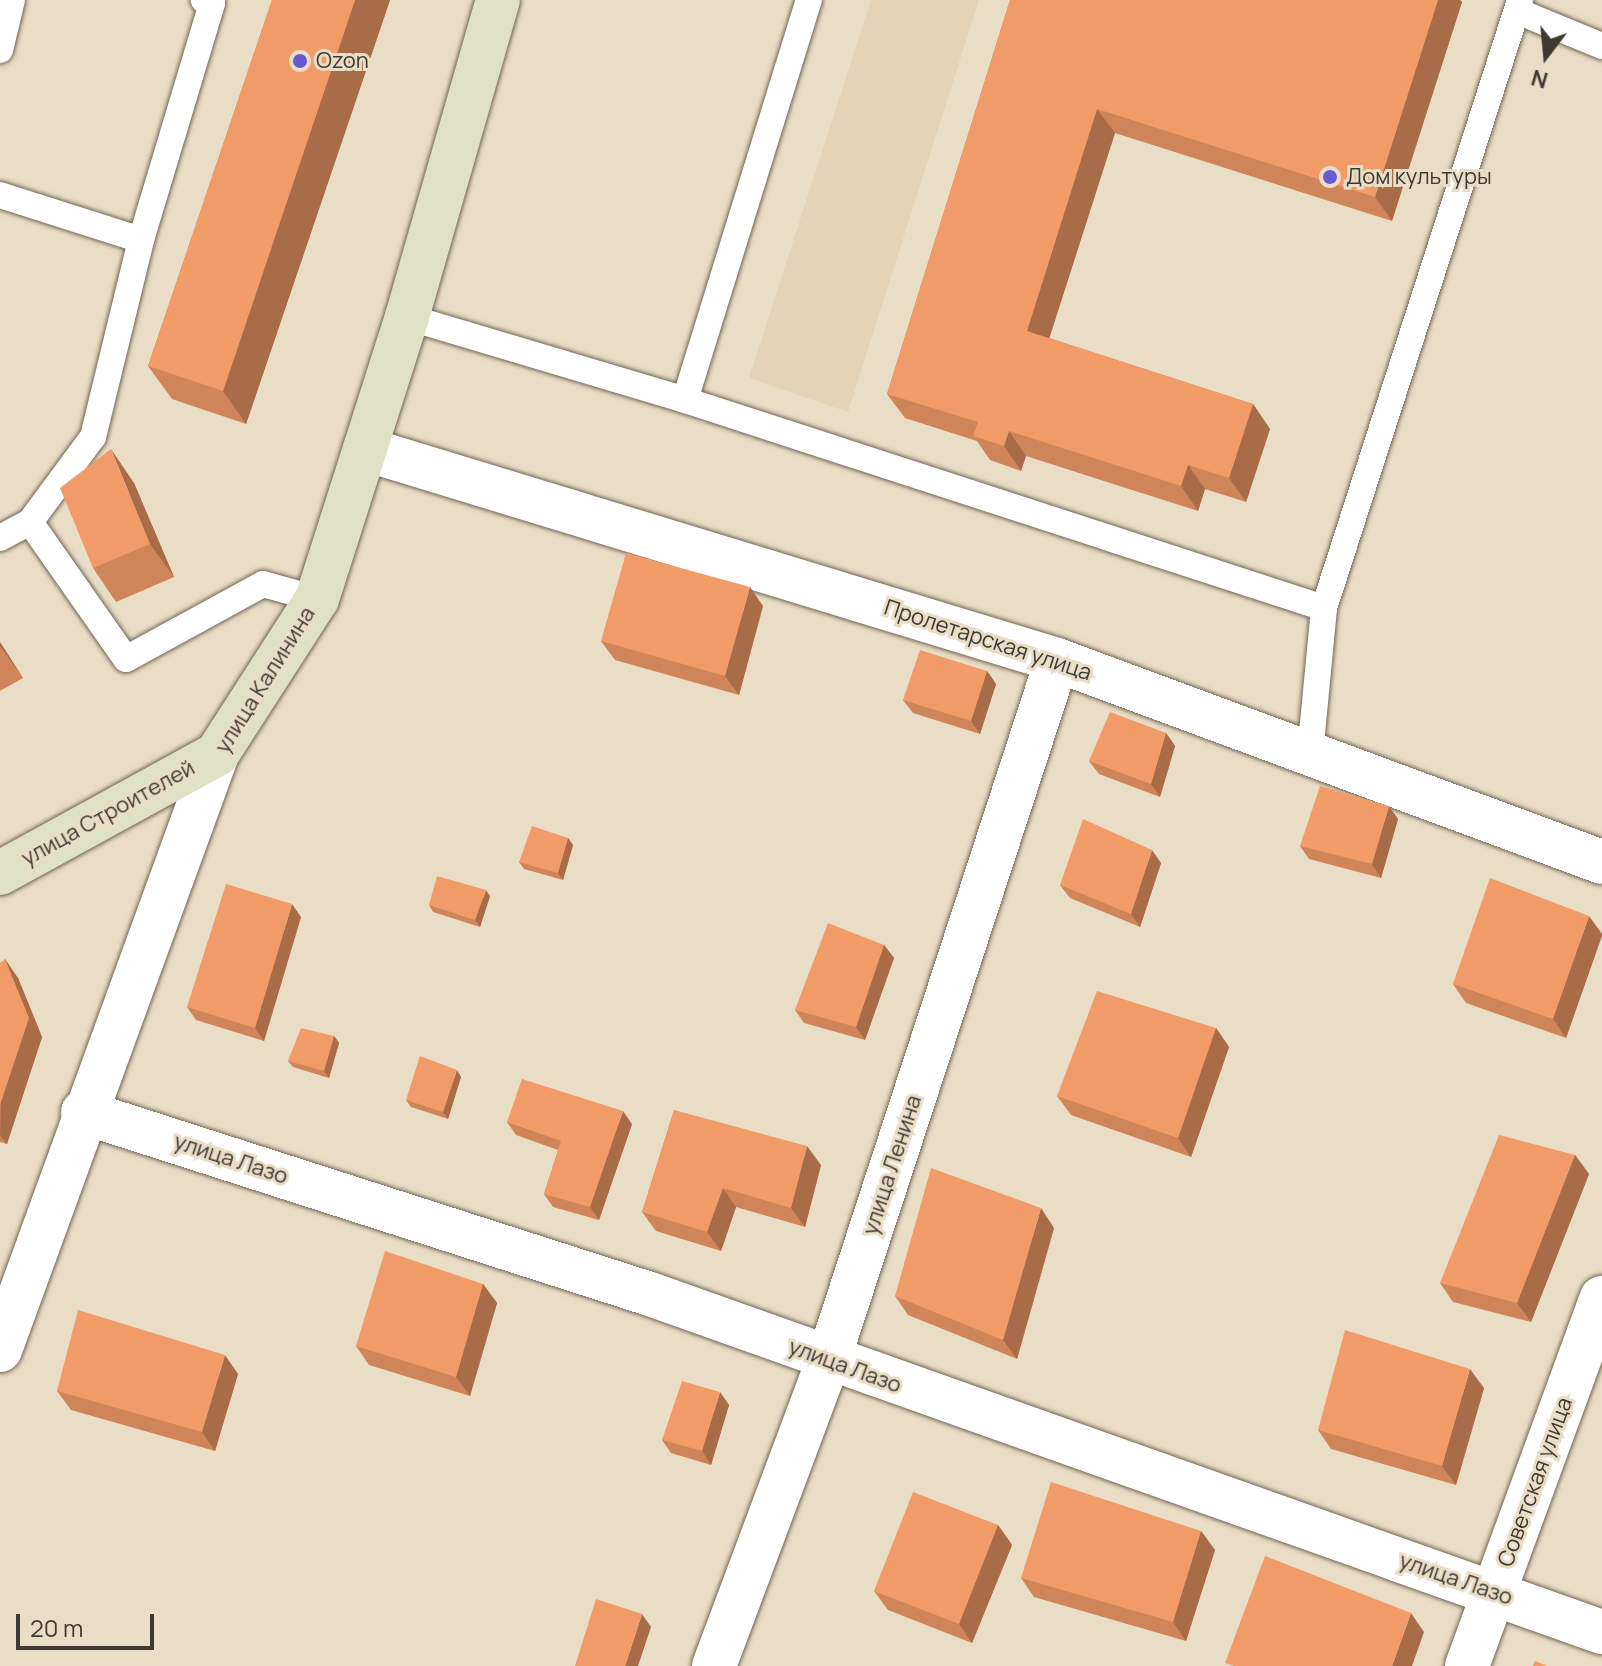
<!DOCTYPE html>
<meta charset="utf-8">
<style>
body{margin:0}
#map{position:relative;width:1602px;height:1666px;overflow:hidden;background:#e9ddc6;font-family:Manrope,sans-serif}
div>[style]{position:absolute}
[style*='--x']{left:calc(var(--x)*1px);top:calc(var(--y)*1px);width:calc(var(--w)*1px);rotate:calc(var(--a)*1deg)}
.built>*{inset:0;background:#e4d3b6}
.roads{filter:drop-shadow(0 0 2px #716652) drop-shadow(0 0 2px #716652)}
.service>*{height:26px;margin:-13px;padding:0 13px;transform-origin:13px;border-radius:13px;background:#fff}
.minor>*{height:44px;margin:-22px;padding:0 22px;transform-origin:22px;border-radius:22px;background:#fff}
.secondary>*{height:44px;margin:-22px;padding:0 22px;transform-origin:22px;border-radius:22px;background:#dfe1c4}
.wall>*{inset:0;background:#cf8559}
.shaded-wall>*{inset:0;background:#a96c49}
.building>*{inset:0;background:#f19b68}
.dots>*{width:22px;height:22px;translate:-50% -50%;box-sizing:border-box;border:4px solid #e9ddc6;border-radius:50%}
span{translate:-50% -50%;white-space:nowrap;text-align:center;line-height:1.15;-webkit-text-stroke:6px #e9ddc6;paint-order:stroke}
.poi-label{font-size:22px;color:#3f3a31}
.left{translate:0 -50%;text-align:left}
.street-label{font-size:22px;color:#3f3a31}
.north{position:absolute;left:1506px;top:16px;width:80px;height:80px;-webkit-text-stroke:6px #e9ddc6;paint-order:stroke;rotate:196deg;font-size:22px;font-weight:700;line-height:32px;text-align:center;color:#3f3a31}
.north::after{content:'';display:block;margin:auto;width:28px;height:36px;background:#3f3a31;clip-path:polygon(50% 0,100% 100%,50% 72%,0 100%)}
.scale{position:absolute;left:16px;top:1614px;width:138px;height:36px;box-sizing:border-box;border:4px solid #3f3a31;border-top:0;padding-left:10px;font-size:24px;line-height:28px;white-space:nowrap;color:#3f3a31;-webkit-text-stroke:6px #e9ddc6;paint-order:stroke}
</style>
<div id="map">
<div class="built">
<i style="clip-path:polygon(871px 0,979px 0,848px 412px,749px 378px)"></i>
</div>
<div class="roads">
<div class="service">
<i style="--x:1517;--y:11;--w:92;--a:22.4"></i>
<i style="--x:0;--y:50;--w:51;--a:-76.5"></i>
<i style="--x:0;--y:195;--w:148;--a:17.7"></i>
<i style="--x:407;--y:317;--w:290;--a:16.6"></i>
<i style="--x:685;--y:400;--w:672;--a:18.03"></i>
<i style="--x:1324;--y:608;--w:639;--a:-72.13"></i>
<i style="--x:685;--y:400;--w:419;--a:-72.8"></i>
<i style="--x:30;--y:522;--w:106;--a:-53.5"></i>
<i style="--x:93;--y:437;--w:203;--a:-76.3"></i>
<i style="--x:141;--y:240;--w:247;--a:-73.3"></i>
<i style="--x:212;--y:3;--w:9;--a:-159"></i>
<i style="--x:0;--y:538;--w:34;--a:-28"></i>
<i style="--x:30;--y:522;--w:167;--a:55"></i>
<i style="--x:126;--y:659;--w:156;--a:-28.7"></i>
<i style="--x:263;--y:584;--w:56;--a:15.5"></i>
<i style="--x:1310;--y:754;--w:147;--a:-84.5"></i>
</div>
<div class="minor">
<i style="--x:365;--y:449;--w:723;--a:16.96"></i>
<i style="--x:1057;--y:660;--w:581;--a:20.34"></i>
<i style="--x:83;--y:1112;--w:595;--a:17.8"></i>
<i style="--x:650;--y:1294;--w:1010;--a:19.55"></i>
<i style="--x:0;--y:1350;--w:634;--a:-69.99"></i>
<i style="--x:714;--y:1666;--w:326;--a:-69.5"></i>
<i style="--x:828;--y:1361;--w:737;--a:-71.91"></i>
<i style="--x:1467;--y:1666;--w:392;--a:-69.9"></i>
</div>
<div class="secondary">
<i style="--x:0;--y:873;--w:247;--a:-28.7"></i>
<i style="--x:217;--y:754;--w:184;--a:-57.2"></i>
<i style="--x:317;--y:599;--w:296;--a:-72.3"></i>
<i style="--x:407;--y:317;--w:330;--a:-74"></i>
</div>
</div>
<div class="wall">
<i style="clip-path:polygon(272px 0,390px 0,246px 424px,172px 399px,148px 366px)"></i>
<i style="clip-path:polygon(1010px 0,1460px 0,1462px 2px,1392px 221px,1115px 133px,1049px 338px,1253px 404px,1270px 429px,1246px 502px,1205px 489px,1198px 511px,1026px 456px,1021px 471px,990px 460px,977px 441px,905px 418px,887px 394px)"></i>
<i style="clip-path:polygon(134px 483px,174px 577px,116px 602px,93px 568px)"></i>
<i style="clip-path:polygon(763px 606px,739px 695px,615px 660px,601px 641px)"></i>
<i style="clip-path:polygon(0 642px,23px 678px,0 691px)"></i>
<i style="clip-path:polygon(987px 671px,996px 684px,980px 734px,913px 713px,903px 700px)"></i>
<i style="clip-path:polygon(1166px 733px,1175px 746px,1160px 797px,1099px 774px,1089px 761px)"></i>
<i style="clip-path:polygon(1398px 819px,1381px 878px,1309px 859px,1300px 846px)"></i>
<i style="clip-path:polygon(568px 838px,573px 845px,563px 880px,524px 869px,519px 862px)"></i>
<i style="clip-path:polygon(1161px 863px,1140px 927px,1070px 898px,1060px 885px)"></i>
<i style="clip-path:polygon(490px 896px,480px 927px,433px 912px,429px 905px)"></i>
<i style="clip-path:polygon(301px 917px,264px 1041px,196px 1020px,187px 1007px)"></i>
<i style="clip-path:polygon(1602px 934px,1566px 1038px,1466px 1003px,1453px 984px)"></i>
<i style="clip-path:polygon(884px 945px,894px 958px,865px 1040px,804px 1023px,795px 1010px)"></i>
<i style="clip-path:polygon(0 963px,18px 978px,42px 1037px,7px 1144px,0 1142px)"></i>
<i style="clip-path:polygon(1216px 1028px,1229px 1047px,1191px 1157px,1071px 1115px,1057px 1096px)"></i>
<i style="clip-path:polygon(334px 1036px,339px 1043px,329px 1078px,293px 1067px,288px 1061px)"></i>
<i style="clip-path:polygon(461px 1077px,448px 1119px,411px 1107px,406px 1100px)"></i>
<i style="clip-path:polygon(674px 1110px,821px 1165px,805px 1227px,736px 1207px,721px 1251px,656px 1231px,642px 1212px)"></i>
<i style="clip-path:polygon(507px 1122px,632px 1124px,599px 1220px,553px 1207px,544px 1194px,558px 1150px,516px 1135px)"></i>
<i style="clip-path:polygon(1575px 1155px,1589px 1174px,1531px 1322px,1453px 1302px,1440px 1283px)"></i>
<i style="clip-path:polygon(1054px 1228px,1017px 1359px,908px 1315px,895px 1296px)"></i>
<i style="clip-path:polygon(483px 1284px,497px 1303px,470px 1396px,369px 1365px,356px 1346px)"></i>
<i style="clip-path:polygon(238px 1374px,215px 1451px,71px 1410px,57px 1391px)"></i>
<i style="clip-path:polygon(1484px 1388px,1456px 1485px,1331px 1449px,1318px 1430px)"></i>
<i style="clip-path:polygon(729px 1405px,711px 1465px,671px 1453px,662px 1440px)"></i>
<i style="clip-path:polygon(998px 1525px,1012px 1545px,972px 1643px,888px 1610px,874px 1591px)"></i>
<i style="clip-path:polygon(1201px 1531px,1215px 1550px,1186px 1641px,1034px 1597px,1021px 1578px)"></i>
</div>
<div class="shaded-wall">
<i style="clip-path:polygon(355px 0,390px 0,246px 424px,223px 391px)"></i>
<i style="clip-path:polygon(1438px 0,1460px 0,1462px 2px,1392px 221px,1375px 197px)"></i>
<i style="clip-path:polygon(1097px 109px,1115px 133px,1044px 355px,1027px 331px)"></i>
<i style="clip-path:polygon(1253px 404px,1270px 429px,1246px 502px,1229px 478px)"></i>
<i style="clip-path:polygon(1009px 431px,1026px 456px,1021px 471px,1004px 446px)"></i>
<i style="clip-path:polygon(111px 449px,134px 483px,174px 577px,150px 544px)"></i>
<i style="clip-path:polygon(1188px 465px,1205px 489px,1198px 511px,1181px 486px)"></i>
<i style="clip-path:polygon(750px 587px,763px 606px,739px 695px,725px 676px)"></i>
<i style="clip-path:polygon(0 642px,23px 678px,0 646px)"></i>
<i style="clip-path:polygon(987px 671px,996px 684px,980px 734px,971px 721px)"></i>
<i style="clip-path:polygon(1166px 733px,1175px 746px,1160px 797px,1151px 784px)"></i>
<i style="clip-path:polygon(1389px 806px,1398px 819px,1381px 878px,1372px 864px)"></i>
<i style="clip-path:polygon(568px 838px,573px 845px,563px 880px,558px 873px)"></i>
<i style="clip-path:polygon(1152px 850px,1161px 863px,1140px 927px,1131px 914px)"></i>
<i style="clip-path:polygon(486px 890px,490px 896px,480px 927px,475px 920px)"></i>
<i style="clip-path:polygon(292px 904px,301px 917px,264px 1041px,255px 1028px)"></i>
<i style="clip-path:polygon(1589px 916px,1602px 934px,1602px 936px,1566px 1038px,1553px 1019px)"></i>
<i style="clip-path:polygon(884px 945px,894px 958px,865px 1040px,856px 1027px)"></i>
<i style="clip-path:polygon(5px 959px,18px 978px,42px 1037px,7px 1144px,0 1135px)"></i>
<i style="clip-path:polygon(1216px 1028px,1229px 1047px,1191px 1157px,1178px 1138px)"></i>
<i style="clip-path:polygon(334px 1036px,339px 1043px,329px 1078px,324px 1071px)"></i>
<i style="clip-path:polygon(457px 1070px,461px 1077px,448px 1119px,443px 1112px)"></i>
<i style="clip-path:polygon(623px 1111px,632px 1124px,599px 1220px,590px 1207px)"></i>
<i style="clip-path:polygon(807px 1146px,821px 1165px,805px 1227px,791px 1208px)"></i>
<i style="clip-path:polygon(1575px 1155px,1589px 1174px,1531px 1322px,1517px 1303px)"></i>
<i style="clip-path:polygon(723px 1188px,736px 1207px,721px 1251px,707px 1232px)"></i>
<i style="clip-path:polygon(1041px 1208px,1054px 1228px,1017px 1359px,1003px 1340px)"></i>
<i style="clip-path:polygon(483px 1284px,497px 1303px,470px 1396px,456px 1377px)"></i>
<i style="clip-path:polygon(225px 1355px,238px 1374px,215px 1451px,202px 1432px)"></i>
<i style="clip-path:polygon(1470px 1369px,1484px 1388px,1456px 1485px,1442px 1466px)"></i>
<i style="clip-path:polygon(720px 1392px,729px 1405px,711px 1465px,702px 1451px)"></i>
<i style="clip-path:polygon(998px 1525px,1012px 1545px,972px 1643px,959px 1624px)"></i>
<i style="clip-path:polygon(1201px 1531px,1215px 1550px,1186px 1641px,1173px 1622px)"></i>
<i style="clip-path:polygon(1411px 1613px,1424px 1632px,1412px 1666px,1392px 1666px)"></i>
<i style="clip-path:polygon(642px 1614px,651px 1627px,638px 1666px,625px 1666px)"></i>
</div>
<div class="building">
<i style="clip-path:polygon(272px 0,355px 0,223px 391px,148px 366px)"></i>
<i style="clip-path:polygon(1010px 0,1438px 0,1375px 197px,1097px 109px,1027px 331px,1253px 404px,1229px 478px,1188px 465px,1181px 486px,1009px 431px,1004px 446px,973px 436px,978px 422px,887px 394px)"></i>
<i style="clip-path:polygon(111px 449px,150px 544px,93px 568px,60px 488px)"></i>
<i style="clip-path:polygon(626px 553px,750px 587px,725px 676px,601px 641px)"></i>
<i style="clip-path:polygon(920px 650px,987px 671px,971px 721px,903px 700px)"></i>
<i style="clip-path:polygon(1110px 712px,1166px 733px,1151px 784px,1089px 761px)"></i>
<i style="clip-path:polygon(1320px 786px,1389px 806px,1372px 864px,1300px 846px)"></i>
<i style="clip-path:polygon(1083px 819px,1152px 850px,1131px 914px,1060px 885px)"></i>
<i style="clip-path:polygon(532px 826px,568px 838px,558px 873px,519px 862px)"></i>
<i style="clip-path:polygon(437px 876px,486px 890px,475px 920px,429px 905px)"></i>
<i style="clip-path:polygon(1490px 878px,1589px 916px,1553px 1019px,1453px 984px)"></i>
<i style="clip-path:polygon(226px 884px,292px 904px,255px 1028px,187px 1007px)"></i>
<i style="clip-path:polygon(828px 923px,884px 945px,856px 1027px,795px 1010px)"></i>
<i style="clip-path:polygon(5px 959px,29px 1018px,0 1105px,0 963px)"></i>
<i style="clip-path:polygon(1097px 991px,1216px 1028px,1178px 1138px,1057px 1096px)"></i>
<i style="clip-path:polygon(301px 1028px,334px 1036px,324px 1071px,288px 1061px)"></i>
<i style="clip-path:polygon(420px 1056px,457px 1070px,443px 1112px,406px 1100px)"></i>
<i style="clip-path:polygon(522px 1079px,623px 1111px,590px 1207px,544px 1194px,561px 1141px,507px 1122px)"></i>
<i style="clip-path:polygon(674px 1110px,807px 1146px,791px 1208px,723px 1188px,707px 1232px,642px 1212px)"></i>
<i style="clip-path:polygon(1499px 1135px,1575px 1155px,1517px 1303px,1440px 1283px)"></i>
<i style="clip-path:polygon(931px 1168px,1041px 1208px,1003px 1340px,895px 1296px)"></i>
<i style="clip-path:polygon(385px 1251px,483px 1284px,456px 1377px,356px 1346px)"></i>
<i style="clip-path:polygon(78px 1310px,225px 1355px,202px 1432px,57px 1391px)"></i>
<i style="clip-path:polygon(1345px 1330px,1470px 1369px,1442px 1466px,1318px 1430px)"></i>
<i style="clip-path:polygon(682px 1381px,720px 1392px,702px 1451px,662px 1440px)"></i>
<i style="clip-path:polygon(1051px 1482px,1201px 1531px,1173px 1622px,1021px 1578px)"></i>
<i style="clip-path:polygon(913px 1492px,998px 1525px,959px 1624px,874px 1591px)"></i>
<i style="clip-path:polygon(1265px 1556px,1411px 1613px,1392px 1666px,1234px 1666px,1225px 1663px)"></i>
<i style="clip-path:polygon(596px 1599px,642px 1614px,625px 1666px,575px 1666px)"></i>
<i style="clip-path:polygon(1535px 1661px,1547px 1666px,1533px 1666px)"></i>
</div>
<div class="dots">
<i style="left:300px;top:61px;background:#6859d3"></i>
<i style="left:1330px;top:177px;background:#6859d3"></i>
</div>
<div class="poi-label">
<span class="left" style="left:316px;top:61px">Ozon</span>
<span class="left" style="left:1346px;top:177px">Дом культуры</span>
</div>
<div class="street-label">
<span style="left:988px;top:640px;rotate:18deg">Пролетарская улица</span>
<span style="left:265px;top:680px;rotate:-58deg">улица Калинина</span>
<span style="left:108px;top:813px;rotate:-29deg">улица Строителей</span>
<span style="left:231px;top:1159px;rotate:18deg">улица Лазо</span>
<span style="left:892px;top:1165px;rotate:-72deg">улица Ленина</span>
<span style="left:845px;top:1366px;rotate:20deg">улица Лазо</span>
<span style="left:1535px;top:1482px;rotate:-70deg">Советская улица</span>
<span style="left:1456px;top:1579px;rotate:19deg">улица Лазо</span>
</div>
<div class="north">N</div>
<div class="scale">20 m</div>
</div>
